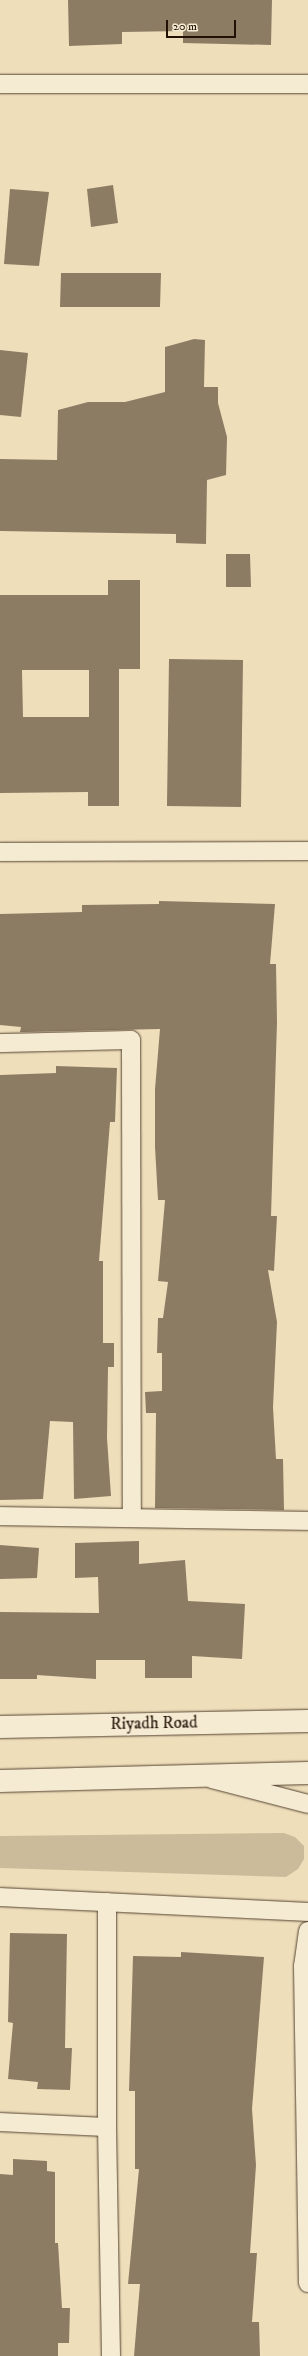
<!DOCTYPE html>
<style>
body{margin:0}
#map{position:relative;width:308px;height:2356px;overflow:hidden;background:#efdeba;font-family:"IM FELL DW Pica",serif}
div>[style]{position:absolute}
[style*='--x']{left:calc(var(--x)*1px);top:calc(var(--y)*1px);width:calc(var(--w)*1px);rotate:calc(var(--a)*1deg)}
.green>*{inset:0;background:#ccbb9b}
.building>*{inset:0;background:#8d7c64}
.roads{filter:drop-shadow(0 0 1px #554533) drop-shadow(0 0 1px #554533)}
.street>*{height:18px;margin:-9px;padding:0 9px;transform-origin:9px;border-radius:9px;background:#f5ead2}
.secondary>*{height:22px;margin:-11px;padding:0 11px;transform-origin:11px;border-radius:11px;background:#f5ead2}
span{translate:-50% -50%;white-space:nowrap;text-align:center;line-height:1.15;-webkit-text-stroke:3px #f5ead2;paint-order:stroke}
.street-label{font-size:17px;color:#221206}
.scale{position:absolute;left:166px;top:20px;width:70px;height:18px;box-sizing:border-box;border:2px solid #221206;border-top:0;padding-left:5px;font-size:12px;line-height:14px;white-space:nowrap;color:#221206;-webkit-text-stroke:3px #f5ead2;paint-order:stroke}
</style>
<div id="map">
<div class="green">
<i style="clip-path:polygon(284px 1833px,295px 1837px,304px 1846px,304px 1859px,298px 1869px,286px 1877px,0 1868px,0 1836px)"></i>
</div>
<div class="building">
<i style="clip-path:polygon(68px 0,272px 0,271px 45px,183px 43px,183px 31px,122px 32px,122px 44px,69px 46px)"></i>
<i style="clip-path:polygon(113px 185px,118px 223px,91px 227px,87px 189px)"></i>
<i style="clip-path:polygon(10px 189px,49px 192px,39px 266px,4px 264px)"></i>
<i style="clip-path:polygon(61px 273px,161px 273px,160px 307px,60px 307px)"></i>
<i style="clip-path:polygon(194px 339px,205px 340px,204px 387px,218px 387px,218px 403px,227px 437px,226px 475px,207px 480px,206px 544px,176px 543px,176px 534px,0 531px,0 459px,57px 460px,58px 410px,88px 402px,125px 402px,165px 392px,165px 347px)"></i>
<i style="clip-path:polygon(0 350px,28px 353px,21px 417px,0 415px)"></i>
<i style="clip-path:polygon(226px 554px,250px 554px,251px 587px,226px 587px)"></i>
<i style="clip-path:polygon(evenodd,108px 580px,140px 580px,140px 669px,119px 669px,119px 806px,88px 806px,88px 792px,0 793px,0 595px,108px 595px,108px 580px,22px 670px,89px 670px,89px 717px,23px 717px,22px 670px)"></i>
<i style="clip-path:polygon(169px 659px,243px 660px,241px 807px,167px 806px)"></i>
<i style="clip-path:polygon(159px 901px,275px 904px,270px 964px,276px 964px,277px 1022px,271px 1216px,277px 1216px,274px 1271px,268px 1270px,277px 1322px,273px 1407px,276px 1459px,283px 1459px,284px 1510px,155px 1508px,156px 1413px,146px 1413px,145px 1392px,162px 1391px,162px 1353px,157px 1353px,158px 1318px,163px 1318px,168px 1282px,158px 1281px,165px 1200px,158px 1200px,155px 1147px,155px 1089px,160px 1029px,24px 1032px,20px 1032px,21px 1027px,0 1025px,0 914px,82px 912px,82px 905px,159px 904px)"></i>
<i style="clip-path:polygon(56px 1066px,117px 1068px,115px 1122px,110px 1122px,99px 1261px,103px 1261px,103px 1343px,114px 1343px,114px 1367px,108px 1367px,107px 1438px,111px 1496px,74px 1499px,73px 1422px,50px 1421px,43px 1499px,0 1500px,0 1075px,56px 1073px)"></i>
<i style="clip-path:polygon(139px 1541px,139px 1564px,185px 1560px,188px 1601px,245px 1604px,242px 1659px,192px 1656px,192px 1678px,145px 1678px,145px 1660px,96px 1660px,96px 1679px,37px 1675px,37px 1679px,0 1679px,0 1612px,99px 1613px,98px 1577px,75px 1578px,75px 1543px)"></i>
<i style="clip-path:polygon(0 1545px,39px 1548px,37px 1578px,0 1579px)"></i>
<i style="clip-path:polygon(10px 1933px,67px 1934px,65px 2048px,72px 2048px,70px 2090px,37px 2089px,38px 2082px,8px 2079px,13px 2023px,8px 2022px)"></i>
<i style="clip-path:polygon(181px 1952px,264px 1957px,252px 2109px,256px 2165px,250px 2253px,257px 2253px,252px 2322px,259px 2322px,260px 2356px,134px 2356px,140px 2284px,128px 2284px,139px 2169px,135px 2169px,135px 2091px,129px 2091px,133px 1956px,181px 1957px)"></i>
<i style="clip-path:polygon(13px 2159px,47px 2161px,47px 2171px,55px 2172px,55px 2243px,58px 2243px,62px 2308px,70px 2308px,69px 2343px,58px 2343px,58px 2356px,0 2356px,0 2174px,13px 2175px)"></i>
</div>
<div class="roads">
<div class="street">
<i style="--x:0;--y:84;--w:308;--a:0"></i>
<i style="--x:0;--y:852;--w:308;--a:-0.2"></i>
<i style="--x:0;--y:1043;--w:131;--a:-1.3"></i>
<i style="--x:131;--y:1040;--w:477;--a:89.9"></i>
<i style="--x:0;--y:1516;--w:308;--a:0.9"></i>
<i style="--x:212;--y:1779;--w:99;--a:14.6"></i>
<i style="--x:0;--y:1897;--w:308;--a:2.8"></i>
<i style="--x:107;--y:1902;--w:225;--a:90"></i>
<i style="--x:107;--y:2127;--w:229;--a:89"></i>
<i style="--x:308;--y:1931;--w:35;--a:98"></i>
<i style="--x:303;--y:1966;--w:317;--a:89.1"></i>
<i style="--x:0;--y:2122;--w:107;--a:2.7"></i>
</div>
<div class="secondary">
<i style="--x:0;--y:1727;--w:308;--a:-1.1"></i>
<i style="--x:0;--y:1781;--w:308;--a:-1.5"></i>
</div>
</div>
<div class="street-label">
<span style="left:154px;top:1724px;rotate:-1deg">Riyadh Road</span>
</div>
<div class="scale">20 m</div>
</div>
